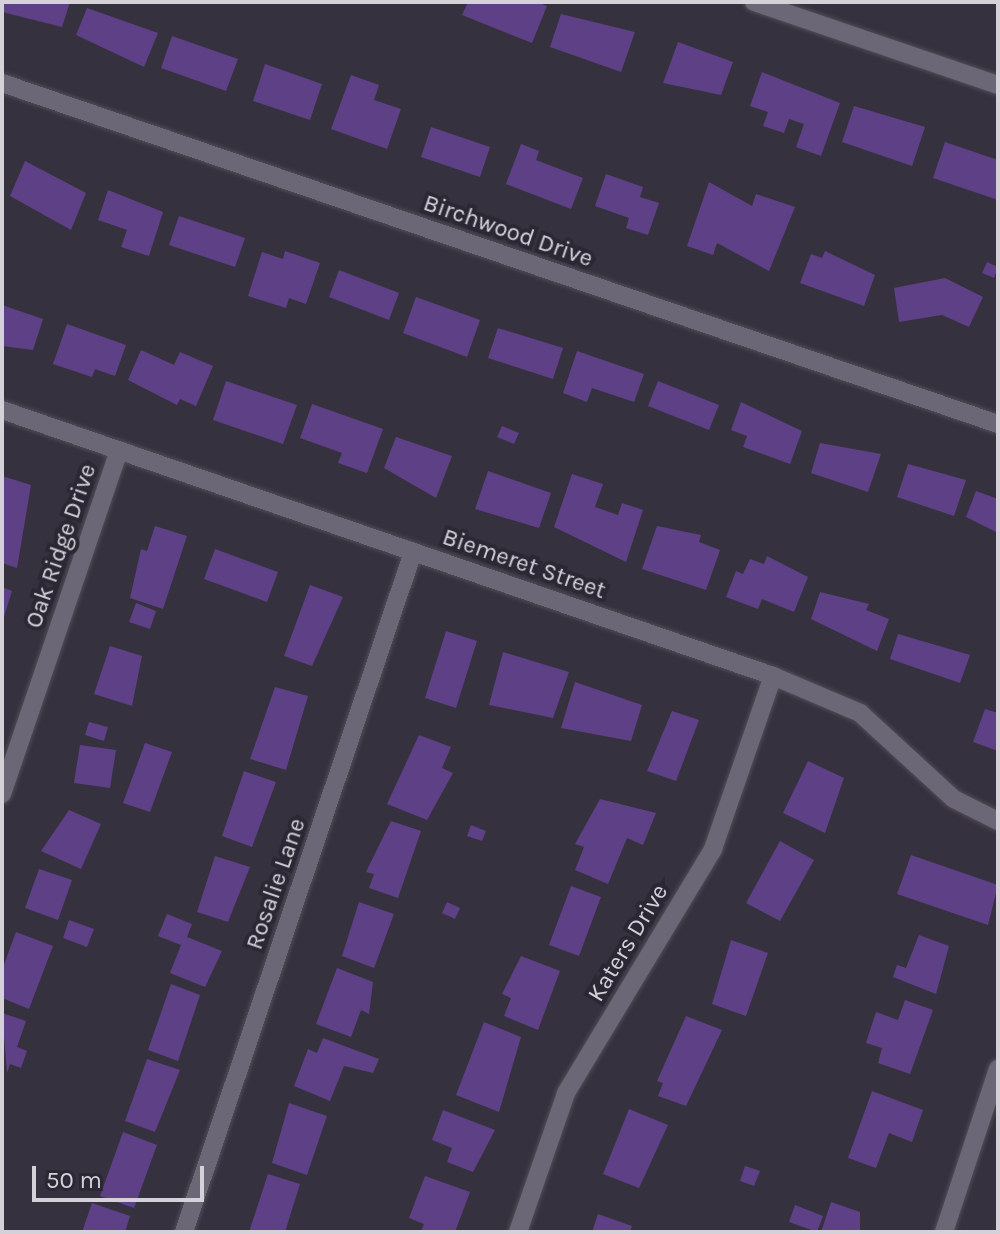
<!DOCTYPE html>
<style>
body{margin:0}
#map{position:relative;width:1000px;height:1234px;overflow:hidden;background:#36313e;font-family:Karla,sans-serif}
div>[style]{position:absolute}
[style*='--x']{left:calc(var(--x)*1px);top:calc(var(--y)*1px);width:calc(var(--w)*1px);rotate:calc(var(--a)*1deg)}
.building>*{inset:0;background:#5e4086}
.roads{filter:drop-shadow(0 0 2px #504d57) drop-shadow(0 0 2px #504d57)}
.street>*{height:18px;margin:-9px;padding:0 9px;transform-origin:9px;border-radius:9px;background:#6c6776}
span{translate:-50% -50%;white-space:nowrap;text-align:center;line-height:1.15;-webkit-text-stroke:8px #2c2734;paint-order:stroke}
.street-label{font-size:24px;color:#d4d1d9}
.frame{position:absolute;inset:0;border:4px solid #d4d1d9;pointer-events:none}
.scale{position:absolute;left:32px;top:1166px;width:172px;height:36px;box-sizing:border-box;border:4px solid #d4d1d9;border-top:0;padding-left:10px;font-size:24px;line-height:28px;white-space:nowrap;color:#d4d1d9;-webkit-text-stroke:6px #2c2734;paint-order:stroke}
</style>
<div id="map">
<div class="building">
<i style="clip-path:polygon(2px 2px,70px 2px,62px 27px,2px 12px)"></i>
<i style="clip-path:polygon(468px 2px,537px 2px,547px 6px,532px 43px,462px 15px)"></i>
<i style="clip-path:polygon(87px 8px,158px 33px,144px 67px,76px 35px)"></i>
<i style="clip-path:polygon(561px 14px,635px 32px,621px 72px,550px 47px)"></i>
<i style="clip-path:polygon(172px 36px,238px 59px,226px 91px,161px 68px)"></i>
<i style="clip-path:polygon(678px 42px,733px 62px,721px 95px,663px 83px)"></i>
<i style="clip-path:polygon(265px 64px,322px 84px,310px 120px,253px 101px)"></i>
<i style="clip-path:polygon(762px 72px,840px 103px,821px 156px,796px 147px,804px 124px,789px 119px,784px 133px,763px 126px,768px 112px,750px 106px)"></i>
<i style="clip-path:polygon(351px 75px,379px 85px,374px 100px,401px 109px,387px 149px,331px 129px)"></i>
<i style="clip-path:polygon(854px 106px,925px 127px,912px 166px,842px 142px)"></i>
<i style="clip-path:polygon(431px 127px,490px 147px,480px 177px,421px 157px)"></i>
<i style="clip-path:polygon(945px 142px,998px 160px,998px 200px,933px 178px)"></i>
<i style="clip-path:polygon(521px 144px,539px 151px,536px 160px,583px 178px,571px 209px,506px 184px)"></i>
<i style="clip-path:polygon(25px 161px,86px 193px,71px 230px,10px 196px)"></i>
<i style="clip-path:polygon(606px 174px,643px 187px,640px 197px,659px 203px,648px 235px,626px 228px,629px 218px,595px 206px)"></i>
<i style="clip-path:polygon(709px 182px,752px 206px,756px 194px,795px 207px,769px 271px,717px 243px,713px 255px,687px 246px)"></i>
<i style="clip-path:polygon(108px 190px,163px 212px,149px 256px,121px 247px,127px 230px,98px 220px)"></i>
<i style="clip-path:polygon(179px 216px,245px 238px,235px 267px,169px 245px)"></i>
<i style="clip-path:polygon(285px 251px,320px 263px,306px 304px,289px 298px,286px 308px,248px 296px,262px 252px,283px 259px)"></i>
<i style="clip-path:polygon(825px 251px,875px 275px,864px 306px,800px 283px,811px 254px,822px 258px)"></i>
<i style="clip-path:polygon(987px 262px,998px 267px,994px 278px,982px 273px)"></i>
<i style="clip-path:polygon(339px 270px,399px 293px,389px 320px,329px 297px)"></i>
<i style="clip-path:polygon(945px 278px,983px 297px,969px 327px,942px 315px,899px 322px,894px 288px)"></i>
<i style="clip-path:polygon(416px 297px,480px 320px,467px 357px,403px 333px)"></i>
<i style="clip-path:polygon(2px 305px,43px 319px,33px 350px,2px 346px)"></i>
<i style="clip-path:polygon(67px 324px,126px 345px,115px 376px,95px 369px,92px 377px,53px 364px)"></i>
<i style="clip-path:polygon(498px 328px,563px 348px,553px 379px,488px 358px)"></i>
<i style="clip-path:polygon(141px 350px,174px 365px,180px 352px,213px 366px,196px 406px,180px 399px,177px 405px,128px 380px)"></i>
<i style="clip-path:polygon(577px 351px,644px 374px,634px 402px,592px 388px,587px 402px,563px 393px)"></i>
<i style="clip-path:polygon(226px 381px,297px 405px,283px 444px,213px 420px)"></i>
<i style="clip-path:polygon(658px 381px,719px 405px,709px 430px,648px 406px)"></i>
<i style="clip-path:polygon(741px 402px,802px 431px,790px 464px,743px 447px,747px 436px,731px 430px)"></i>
<i style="clip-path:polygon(312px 404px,383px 429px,367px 473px,338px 463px,342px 453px,300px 438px)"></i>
<i style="clip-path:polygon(502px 426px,519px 433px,514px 444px,497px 437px)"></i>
<i style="clip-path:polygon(396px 437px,452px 456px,436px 498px,384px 468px)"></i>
<i style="clip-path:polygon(820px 443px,881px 454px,868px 492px,811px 473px)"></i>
<i style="clip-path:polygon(908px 464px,966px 480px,954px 516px,897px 497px)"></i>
<i style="clip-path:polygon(488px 471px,551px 493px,539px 528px,475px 509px)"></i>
<i style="clip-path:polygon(572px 474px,603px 484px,595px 507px,618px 515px,622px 503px,643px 510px,626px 562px,554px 527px)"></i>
<i style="clip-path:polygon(2px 476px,31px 485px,17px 568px,2px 563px)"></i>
<i style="clip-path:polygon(976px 491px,998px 499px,998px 533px,966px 517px)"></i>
<i style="clip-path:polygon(155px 526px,187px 536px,163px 609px,130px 598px,141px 549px,147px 551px)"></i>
<i style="clip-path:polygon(657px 526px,701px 535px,699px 542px,720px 550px,706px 590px,642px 569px)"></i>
<i style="clip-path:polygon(215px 549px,278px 572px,267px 602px,204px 579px)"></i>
<i style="clip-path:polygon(767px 556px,808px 577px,794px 612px,762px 599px,758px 609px,726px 597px,736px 571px,743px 574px,750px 559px,764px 564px)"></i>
<i style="clip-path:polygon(310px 585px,343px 597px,312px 666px,284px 656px)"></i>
<i style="clip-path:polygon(2px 587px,12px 591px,3px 620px,2px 620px)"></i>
<i style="clip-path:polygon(820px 592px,869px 604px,866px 610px,889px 619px,877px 651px,811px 619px)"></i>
<i style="clip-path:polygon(136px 603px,156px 611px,150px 629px,129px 622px)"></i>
<i style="clip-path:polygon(446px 631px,477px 641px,456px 708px,425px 698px)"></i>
<i style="clip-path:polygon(898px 634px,970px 655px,960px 683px,890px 659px)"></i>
<i style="clip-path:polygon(110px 646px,142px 656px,132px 706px,94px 694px)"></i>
<i style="clip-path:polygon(503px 652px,569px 672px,553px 718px,489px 705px)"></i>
<i style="clip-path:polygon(575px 682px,642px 705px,631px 741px,561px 728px)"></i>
<i style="clip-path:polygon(275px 687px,308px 696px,286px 770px,250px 759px)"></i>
<i style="clip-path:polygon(985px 709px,998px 713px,998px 751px,973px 742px)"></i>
<i style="clip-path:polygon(672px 711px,699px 720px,676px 781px,647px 771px)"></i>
<i style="clip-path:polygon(89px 722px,108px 727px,104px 741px,85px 735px)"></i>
<i style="clip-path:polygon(419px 735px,451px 747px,442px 768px,453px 773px,427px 820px,387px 804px)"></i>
<i style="clip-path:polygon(145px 743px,172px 752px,150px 812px,123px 803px)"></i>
<i style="clip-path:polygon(80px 745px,116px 750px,110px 788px,74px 783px)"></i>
<i style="clip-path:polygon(808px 761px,844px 778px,825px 833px,783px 813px)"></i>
<i style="clip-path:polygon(244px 771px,276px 782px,252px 847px,222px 836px)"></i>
<i style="clip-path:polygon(600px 799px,656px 813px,643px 845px,627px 838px,608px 884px,575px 870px,584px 847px,575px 844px)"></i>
<i style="clip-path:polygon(69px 810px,101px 824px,81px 869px,41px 851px)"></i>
<i style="clip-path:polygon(391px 821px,421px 831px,398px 898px,369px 888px,374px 874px,366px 872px)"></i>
<i style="clip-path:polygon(471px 825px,486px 831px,482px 841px,467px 836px)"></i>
<i style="clip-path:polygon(780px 841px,814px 860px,780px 921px,746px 903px)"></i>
<i style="clip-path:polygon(911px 855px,998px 885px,988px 925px,897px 894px)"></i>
<i style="clip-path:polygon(215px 856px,250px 867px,228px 922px,197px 912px)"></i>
<i style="clip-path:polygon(39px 869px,72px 880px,58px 920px,25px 908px)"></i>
<i style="clip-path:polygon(571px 886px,601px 897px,579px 956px,549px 945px)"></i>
<i style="clip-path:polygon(359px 902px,394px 914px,374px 968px,342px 956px)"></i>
<i style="clip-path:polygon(447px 902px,460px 908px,455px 919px,442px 913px)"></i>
<i style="clip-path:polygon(167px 914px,192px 924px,187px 937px,222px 951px,205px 987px,170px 973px,181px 945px,158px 936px)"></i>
<i style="clip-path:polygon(69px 920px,94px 929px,87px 947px,63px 938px)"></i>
<i style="clip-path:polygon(16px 932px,53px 946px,29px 1009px,2px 998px,2px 970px)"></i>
<i style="clip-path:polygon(919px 935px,949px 946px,936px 994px,893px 977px,897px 965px,906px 968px)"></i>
<i style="clip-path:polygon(731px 940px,768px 953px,746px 1016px,712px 1004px)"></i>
<i style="clip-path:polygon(521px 956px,560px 971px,538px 1030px,504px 1016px,511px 998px,502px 994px)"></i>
<i style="clip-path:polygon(337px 968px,373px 982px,369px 1014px,361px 1010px,351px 1037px,316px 1024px)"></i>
<i style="clip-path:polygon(171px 984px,200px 995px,178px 1061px,148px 1050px)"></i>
<i style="clip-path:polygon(905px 1000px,933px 1010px,910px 1074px,878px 1063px,882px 1048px,866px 1043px,876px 1012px,898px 1020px)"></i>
<i style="clip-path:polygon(2px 1013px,26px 1021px,17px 1047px,27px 1051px,21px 1068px,10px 1064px,7px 1073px)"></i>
<i style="clip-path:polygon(686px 1016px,722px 1030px,686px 1106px,658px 1096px,663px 1083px,657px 1081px)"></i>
<i style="clip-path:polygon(484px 1022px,521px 1037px,499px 1112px,456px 1095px)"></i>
<i style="clip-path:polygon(323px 1038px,379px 1059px,373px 1073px,344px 1066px,330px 1101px,294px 1086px,308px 1049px,317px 1053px)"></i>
<i style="clip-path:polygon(147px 1059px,180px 1070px,155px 1132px,125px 1121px)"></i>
<i style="clip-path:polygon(872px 1091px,923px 1110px,912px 1142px,889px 1133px,876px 1168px,848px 1158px)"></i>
<i style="clip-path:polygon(289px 1103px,327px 1116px,307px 1175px,272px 1163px)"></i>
<i style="clip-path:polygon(629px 1109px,668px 1125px,639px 1188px,603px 1174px)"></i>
<i style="clip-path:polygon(443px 1110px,495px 1130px,473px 1172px,447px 1162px,452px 1148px,432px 1140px)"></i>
<i style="clip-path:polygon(123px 1132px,157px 1145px,134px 1208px,100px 1196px)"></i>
<i style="clip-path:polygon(745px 1166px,760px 1171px,754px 1186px,740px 1181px)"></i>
<i style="clip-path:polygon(268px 1174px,300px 1184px,285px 1232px,249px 1232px)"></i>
<i style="clip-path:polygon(425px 1176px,470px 1192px,455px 1232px,421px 1232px,424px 1224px,409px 1218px)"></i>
<i style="clip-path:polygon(831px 1202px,860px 1212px,860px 1232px,821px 1232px)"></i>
<i style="clip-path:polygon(92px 1203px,130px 1216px,125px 1232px,82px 1232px)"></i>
<i style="clip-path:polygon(795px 1205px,823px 1216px,817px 1232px,789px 1222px)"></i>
<i style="clip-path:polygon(598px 1214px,632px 1226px,630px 1232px,592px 1232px)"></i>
</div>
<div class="roads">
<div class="street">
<i style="--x:754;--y:2;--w:258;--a:18.8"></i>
<i style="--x:2;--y:83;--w:1053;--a:18.9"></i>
<i style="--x:2;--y:410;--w:816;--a:19.03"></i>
<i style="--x:773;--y:676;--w:95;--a:23"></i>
<i style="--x:860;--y:713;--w:127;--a:42.5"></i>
<i style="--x:954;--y:799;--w:49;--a:26.6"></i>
<i style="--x:2;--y:794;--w:363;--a:-71.2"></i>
<i style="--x:184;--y:1232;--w:718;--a:-71.39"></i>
<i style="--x:518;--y:1232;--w:147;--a:-70.9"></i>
<i style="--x:566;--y:1093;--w:285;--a:-58.9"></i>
<i style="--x:713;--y:849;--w:183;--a:-70.9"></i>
<i style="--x:944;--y:1232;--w:172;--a:-71.7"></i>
</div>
</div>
<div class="street-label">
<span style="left:508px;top:231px;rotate:19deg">Birchwood Drive</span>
<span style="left:61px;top:546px;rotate:-71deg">Oak Ridge Drive</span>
<span style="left:524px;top:564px;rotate:19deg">Biemeret Street</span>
<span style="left:276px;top:884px;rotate:-71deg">Rosalie Lane</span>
<span style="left:628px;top:943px;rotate:-59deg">Katers Drive</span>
</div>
<div class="frame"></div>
<div class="scale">50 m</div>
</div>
